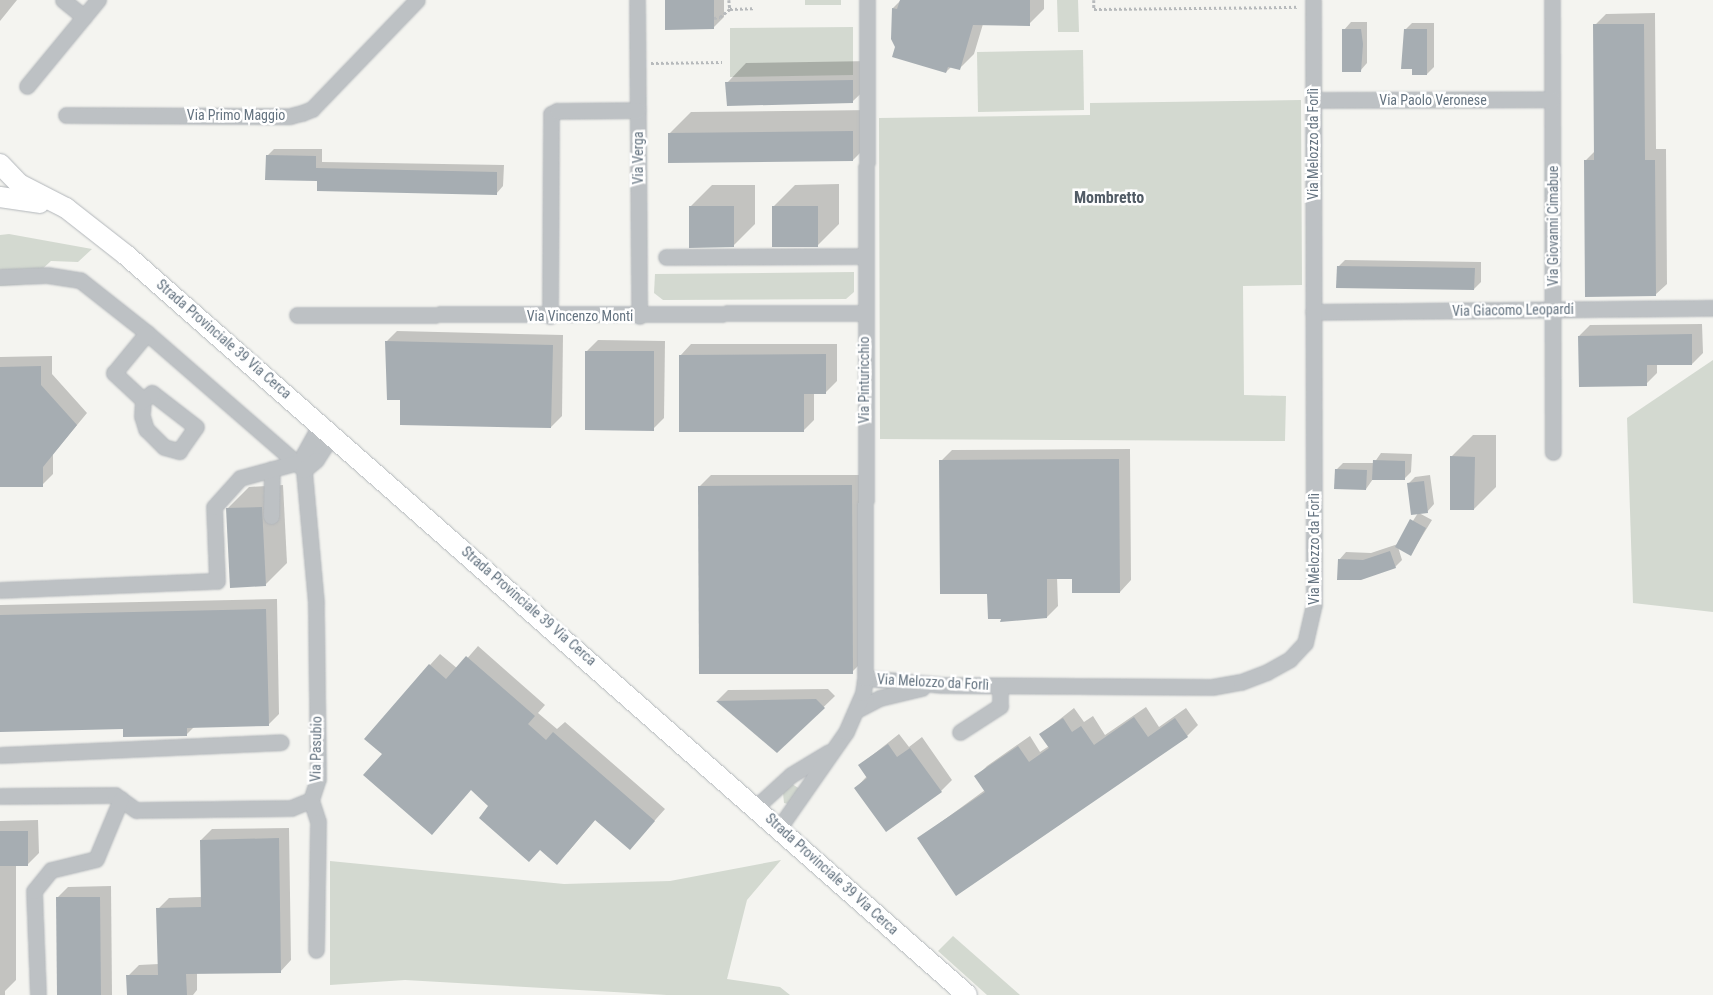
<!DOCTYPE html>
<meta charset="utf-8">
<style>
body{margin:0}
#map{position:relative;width:1713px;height:995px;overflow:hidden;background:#f4f4f0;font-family:"Roboto Condensed",sans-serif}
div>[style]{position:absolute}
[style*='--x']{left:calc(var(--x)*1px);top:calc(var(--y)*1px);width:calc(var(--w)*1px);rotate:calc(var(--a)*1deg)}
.green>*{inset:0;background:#d3d9d0}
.shadow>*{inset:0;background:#0003}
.building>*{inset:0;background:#a6adb2}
.path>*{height:2.5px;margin-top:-1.25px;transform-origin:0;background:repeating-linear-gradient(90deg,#b7babc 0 2.5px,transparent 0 5px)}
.roads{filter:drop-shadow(0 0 1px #b2b6ba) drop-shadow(0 0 1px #b2b6ba)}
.minor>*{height:15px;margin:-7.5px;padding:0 7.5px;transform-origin:7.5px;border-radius:7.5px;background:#bdc1c4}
.major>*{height:20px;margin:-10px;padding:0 10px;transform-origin:10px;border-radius:10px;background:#fff}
span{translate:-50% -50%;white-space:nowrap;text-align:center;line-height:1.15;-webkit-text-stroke:5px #fff;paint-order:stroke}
.street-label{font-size:14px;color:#647380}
.quarter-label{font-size:16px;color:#525c66;font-weight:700}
</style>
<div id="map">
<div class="green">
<i style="clip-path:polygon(805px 0,841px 0,841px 5px,805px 5px)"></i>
<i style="clip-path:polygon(1057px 0,1078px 0,1079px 32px,1058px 32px)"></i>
<i style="clip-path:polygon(853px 27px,853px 75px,730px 77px,730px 28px)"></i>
<i style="clip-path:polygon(1083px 50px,1084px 110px,978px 112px,977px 52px)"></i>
<i style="clip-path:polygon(1301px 100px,1302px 285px,1243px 286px,1244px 395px,1286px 396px,1285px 441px,880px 439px,879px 118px,1090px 115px,1090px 103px)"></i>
<i style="clip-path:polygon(9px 234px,92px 249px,78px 262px,51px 261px,26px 284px,0 286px,0 235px)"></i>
<i style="clip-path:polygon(854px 272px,854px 292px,846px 299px,663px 300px,654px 293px,655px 274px)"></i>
<i style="clip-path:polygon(1713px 360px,1713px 612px,1633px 603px,1627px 418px)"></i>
<i style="clip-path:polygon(792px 784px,800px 789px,788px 804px,784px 803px,783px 793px)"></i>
<i style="clip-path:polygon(781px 860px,747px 900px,727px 979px,780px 987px,790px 995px,667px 995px,405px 980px,330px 985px,330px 861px,564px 884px,670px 881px)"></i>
<i style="clip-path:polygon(953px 936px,1020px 995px,987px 995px,938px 951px)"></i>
</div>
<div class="shadow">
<i style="clip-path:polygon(0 0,17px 0,0 21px)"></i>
<i style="clip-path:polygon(666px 0,724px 0,724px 17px,713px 28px)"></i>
<i style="clip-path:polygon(901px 0,1044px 0,1044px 9px,1029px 24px,983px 24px,974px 54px,959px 69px,952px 66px,946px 72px,896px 47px,893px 8px)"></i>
<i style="clip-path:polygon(1655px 13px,1656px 149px,1666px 149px,1667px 284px,1655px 295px,1585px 161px,1595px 151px,1595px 25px,1606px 14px)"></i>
<i style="clip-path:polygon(1351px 22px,1367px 22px,1367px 63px,1360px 71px,1344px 30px)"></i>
<i style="clip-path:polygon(1412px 23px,1434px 23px,1434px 67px,1427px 74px,1405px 30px)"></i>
<i style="clip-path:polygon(873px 61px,873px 82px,853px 101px,727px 83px,746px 63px)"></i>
<i style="clip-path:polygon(875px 110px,875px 138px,853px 160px,669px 134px,691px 112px)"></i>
<i style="clip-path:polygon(274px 149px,322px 149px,322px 162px,504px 165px,503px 186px,496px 194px,318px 179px,267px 156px)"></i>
<i style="clip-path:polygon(839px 184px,839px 224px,817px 246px,773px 207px,795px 185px)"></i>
<i style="clip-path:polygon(712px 185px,755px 185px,755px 224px,733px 246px,690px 207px)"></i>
<i style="clip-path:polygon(1345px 260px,1481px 262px,1481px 282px,1474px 289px,1338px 267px)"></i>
<i style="clip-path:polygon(1702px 324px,1703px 353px,1692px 364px,1657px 364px,1657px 373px,1646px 384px,1579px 336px,1590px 325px)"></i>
<i style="clip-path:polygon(397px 331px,563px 335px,562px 416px,551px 427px,402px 399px,386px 342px)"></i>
<i style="clip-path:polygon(598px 340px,665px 341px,664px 418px,653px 429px,587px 351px)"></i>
<i style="clip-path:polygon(691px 344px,837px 344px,837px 381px,826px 392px,814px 392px,814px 420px,803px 431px,680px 356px)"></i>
<i style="clip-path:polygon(52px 356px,52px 374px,87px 413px,53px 454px,53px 474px,42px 485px,0 486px,0 357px)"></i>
<i style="clip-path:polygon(1473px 435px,1496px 435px,1496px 487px,1474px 509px,1451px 457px)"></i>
<i style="clip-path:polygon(1130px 449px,1131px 580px,1120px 592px,1073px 577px,1057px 577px,1058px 606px,1047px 617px,941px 461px,952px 450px)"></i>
<i style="clip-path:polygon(1381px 453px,1412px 454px,1411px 472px,1404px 479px,1373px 479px,1366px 489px,1336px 470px,1343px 463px,1374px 463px)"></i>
<i style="clip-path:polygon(711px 475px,863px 475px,863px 661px,852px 672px,700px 486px)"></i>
<i style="clip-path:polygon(1430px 475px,1434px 504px,1427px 512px,1419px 513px,1432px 520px,1411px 554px,1398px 547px,1402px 560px,1395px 567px,1339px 560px,1346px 552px,1371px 553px,1398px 544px,1418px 513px,1408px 484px,1415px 477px)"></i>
<i style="clip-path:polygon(283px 485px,287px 563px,265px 585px,227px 509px,249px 487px)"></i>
<i style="clip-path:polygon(277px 599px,279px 714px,268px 725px,195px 726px,187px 734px,124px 728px,0 730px,0 605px)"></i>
<i style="clip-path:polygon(478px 646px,545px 705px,538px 713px,557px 729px,565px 722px,665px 809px,630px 848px,596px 819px,568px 852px,471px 789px,384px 754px,430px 665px,440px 654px,458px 669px)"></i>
<i style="clip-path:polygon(828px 689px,835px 696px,777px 752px,717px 701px,728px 690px)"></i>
<i style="clip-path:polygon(1146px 707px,1159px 727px,1186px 708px,1198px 725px,1187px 736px,918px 839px,985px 790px,976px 777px,987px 766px,1030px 736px,1040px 752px,1049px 746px,1041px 734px,1074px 708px,1084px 722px,1093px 716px,1105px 735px)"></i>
<i style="clip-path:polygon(899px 734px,909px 747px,922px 737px,952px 780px,941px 791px,856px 788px,867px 776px,860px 765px)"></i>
<i style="clip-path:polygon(38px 820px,39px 853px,28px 864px,16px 865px,16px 980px,5px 991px,5px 995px,0 995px,0 821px)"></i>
<i style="clip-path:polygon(289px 828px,291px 960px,280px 972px,197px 973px,197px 990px,193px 995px,128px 995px,128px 976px,139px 965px,159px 964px,158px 909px,169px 898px,202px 897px,201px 840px,212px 829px)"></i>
<i style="clip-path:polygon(111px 886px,112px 995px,58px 995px,57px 898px,68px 887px)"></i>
</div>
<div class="building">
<i style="clip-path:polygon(665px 0,714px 0,714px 29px,665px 30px)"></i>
<i style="clip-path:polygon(900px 0,1030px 0,1030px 26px,973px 25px,960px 70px,948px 67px,946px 73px,892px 57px,895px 47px,891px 39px,892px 8px,897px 9px)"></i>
<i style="clip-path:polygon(1593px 24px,1644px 24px,1645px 160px,1655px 160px,1656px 296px,1585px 297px,1584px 160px,1594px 160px)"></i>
<i style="clip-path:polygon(1342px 29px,1361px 29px,1363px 44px,1361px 72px,1342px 72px)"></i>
<i style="clip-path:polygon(1404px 29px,1427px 29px,1427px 75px,1412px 75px,1412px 69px,1401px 69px)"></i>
<i style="clip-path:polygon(853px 80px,853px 103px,727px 106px,725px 82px)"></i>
<i style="clip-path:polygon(853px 131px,853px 161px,668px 163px,668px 133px)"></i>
<i style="clip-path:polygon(266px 155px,316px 156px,316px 168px,497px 172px,497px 195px,317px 191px,317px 181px,265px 180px)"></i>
<i style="clip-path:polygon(689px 206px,734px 206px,734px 247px,689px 248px)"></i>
<i style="clip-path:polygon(772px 206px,818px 206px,818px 247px,772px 247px)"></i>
<i style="clip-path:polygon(1337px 266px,1475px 268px,1474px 290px,1336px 288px)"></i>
<i style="clip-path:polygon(1692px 334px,1692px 365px,1647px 365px,1647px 386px,1579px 387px,1578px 336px)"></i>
<i style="clip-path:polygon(385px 341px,553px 345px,551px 428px,400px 425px,400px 400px,387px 400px)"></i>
<i style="clip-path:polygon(585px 351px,654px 351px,654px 431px,585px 430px)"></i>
<i style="clip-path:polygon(826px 354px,826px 394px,804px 394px,804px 432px,679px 432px,679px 355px)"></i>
<i style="clip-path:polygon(41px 366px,41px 385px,77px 425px,43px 467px,43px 487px,0 487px,0 367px)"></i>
<i style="clip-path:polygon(1450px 456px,1475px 457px,1474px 510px,1450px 510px)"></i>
<i style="clip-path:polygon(1119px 459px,1120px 593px,1072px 593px,1072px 579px,1047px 579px,1047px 618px,1000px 622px,1001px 619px,988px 619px,987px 594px,940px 594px,939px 460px)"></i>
<i style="clip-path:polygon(1373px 460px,1405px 461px,1405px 480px,1372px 480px)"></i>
<i style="clip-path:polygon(1335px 469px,1367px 470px,1366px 490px,1334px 489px)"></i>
<i style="clip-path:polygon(1424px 481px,1428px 513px,1411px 515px,1407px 483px)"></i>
<i style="clip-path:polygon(852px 485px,853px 674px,699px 674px,698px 486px)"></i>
<i style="clip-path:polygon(262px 507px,266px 586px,230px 588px,226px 508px)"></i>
<i style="clip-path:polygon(1410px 519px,1426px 528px,1411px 556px,1395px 547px)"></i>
<i style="clip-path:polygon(1390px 551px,1396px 568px,1361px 580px,1337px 580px,1338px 559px,1363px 560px)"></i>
<i style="clip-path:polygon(266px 609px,269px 726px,187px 728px,187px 736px,123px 737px,123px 729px,0 732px,0 615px)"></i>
<i style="clip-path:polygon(466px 656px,535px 716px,528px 724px,546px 740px,553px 732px,655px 821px,630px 850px,595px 820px,557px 865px,540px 850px,529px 862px,479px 818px,488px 806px,471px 790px,432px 835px,363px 775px,382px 754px,364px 739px,429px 664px,446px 679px)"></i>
<i style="clip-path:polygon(816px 699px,825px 708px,777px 753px,716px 701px)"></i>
<i style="clip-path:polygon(1134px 717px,1148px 737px,1175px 718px,1188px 737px,956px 896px,917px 838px,985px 792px,974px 776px,1018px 746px,1029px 762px,1049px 748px,1039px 734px,1063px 718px,1072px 732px,1081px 726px,1094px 745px)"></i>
<i style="clip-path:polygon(888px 744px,897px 757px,910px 748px,942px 792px,886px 832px,854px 788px,867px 778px,858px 765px)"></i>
<i style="clip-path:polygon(0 831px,28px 831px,28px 866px,0 866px)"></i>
<i style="clip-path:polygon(279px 838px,281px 973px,186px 974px,187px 995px,127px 995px,126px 975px,158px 975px,156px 908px,201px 907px,200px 840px)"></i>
<i style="clip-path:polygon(56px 897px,100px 897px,101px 995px,57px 995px)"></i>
</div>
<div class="path">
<i style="--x:729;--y:0;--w:9;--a:84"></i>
<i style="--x:1094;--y:0;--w:9;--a:90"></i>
<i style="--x:1094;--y:9;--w:205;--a:-0.6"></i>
<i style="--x:714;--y:18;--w:6;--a:-9"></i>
<i style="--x:720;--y:17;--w:13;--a:-39"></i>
<i style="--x:730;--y:9;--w:23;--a:-2"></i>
<i style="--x:651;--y:63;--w:71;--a:-0.8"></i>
</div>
<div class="roads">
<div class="minor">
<i style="--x:63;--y:0;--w:27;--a:39"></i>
<i style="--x:637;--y:0;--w:316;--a:89.6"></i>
<i style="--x:1552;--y:0;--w:452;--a:89.9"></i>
<i style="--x:27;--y:86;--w:112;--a:-50.5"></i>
<i style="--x:1313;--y:100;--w:239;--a:-0.2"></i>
<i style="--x:66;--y:115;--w:224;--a:0.3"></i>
<i style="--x:290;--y:116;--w:12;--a:-14"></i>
<i style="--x:302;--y:113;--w:11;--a:-22"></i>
<i style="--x:312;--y:109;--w:151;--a:-46.1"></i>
<i style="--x:666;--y:257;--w:198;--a:-0.3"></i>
<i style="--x:0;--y:277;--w:47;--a:-2.4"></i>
<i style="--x:47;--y:275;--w:33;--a:9"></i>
<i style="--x:80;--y:280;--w:85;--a:38.3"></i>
<i style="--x:147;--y:333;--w:204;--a:41"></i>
<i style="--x:1313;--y:312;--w:400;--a:-0.6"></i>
<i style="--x:297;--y:315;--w:567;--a:-0.2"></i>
<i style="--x:550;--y:316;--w:202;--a:-89.7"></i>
<i style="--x:551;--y:114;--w:7;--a:-27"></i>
<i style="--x:557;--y:111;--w:81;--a:-0.7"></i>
<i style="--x:143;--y:400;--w:16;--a:94"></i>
<i style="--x:142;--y:416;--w:14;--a:73"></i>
<i style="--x:146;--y:429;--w:25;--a:45"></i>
<i style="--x:164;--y:447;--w:16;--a:15"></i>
<i style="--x:179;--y:451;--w:29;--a:-55"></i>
<i style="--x:196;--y:427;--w:56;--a:-142.3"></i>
<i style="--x:152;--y:393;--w:11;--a:142"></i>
<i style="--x:143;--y:400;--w:40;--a:-137"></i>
<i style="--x:114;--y:373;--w:52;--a:-50.5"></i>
<i style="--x:271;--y:516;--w:47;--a:-88.8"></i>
<i style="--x:0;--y:590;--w:217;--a:-2.4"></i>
<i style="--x:217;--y:581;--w:74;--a:-92.3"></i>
<i style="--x:214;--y:507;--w:39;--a:-48"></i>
<i style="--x:240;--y:478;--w:57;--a:-15.3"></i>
<i style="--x:865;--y:678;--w:78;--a:5.1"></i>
<i style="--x:943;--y:685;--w:269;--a:0.4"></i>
<i style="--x:1212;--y:687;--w:29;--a:-10"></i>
<i style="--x:1241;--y:682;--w:28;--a:-21"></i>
<i style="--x:1267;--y:672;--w:26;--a:-29"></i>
<i style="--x:1290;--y:659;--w:22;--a:-47"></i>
<i style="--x:1305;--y:643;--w:40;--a:-77"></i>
<i style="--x:1314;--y:604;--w:604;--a:-90.09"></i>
<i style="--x:857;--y:710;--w:26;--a:-28"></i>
<i style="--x:880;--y:698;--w:43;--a:-13.4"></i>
<i style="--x:960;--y:732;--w:48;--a:-33"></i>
<i style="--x:1000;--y:706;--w:20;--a:-90"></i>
<i style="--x:0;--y:755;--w:281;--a:-2.6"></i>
<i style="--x:0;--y:796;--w:115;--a:-0.5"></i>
<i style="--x:115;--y:795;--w:26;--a:36"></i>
<i style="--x:136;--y:810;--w:155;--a:-0.7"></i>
<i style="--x:291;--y:808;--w:22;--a:-22"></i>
<i style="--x:311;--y:800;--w:22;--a:-72"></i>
<i style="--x:318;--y:779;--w:176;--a:-90.7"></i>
<i style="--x:316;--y:603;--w:134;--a:-95.2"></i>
<i style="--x:304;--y:470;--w:16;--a:-90"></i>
<i style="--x:304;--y:454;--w:26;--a:-61"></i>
<i style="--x:317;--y:431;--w:11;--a:-10"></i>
<i style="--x:328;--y:429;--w:14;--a:94"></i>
<i style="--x:327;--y:443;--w:20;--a:123"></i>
<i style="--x:316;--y:460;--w:16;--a:140"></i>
<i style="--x:311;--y:800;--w:23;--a:72"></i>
<i style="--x:318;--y:822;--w:128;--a:90.9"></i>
<i style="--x:756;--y:807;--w:47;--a:-42.4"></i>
<i style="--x:791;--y:775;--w:44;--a:-31.2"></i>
<i style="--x:779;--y:828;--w:117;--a:-55.1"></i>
<i style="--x:846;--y:732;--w:43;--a:-66.4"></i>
<i style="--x:863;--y:693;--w:15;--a:-82"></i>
<i style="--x:865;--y:678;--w:678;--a:-89.83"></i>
<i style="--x:38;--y:995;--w:104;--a:-92.2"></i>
<i style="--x:34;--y:891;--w:27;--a:-51"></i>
<i style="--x:51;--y:870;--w:46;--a:-13.7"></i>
<i style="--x:96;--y:859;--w:65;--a:-67.4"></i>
</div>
<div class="major">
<i style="--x:0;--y:164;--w:28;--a:46"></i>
<i style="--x:19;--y:184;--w:53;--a:27.1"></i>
<i style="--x:66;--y:208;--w:76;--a:38.1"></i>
<i style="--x:126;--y:255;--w:1120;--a:41.34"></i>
<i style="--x:0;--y:197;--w:40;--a:8.5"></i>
</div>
</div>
<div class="street-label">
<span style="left:1433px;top:100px">Via Paolo Veronese</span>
<span style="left:236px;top:115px">Via Primo Maggio</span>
<span style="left:1313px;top:144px;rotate:-90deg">Via Melozzo da Forlì</span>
<span style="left:638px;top:158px;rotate:-90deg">Via Verga</span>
<span style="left:1553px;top:226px;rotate:-90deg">Via Giovanni Cimabue</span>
<span style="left:1513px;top:310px;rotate:-1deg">Via Giacomo Leopardi</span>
<span style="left:580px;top:316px">Via Vincenzo Monti</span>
<span style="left:224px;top:339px;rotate:41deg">Strada Provinciale 39 Via Cerca</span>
<span style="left:864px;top:380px;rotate:-90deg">Via Pinturicchio</span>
<span style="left:1314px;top:549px;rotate:-90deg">Via Melozzo da Forlì</span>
<span style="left:529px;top:606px;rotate:41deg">Strada Provinciale 39 Via Cerca</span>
<span style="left:933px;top:682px;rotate:3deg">Via Melozzo da Forlì</span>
<span style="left:316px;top:749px;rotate:-89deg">Via Pasubio</span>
<span style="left:832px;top:874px;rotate:42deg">Strada Provinciale 39 Via Cerca</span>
</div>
<div class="quarter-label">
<span style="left:1109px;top:198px">Mombretto</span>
</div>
</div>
